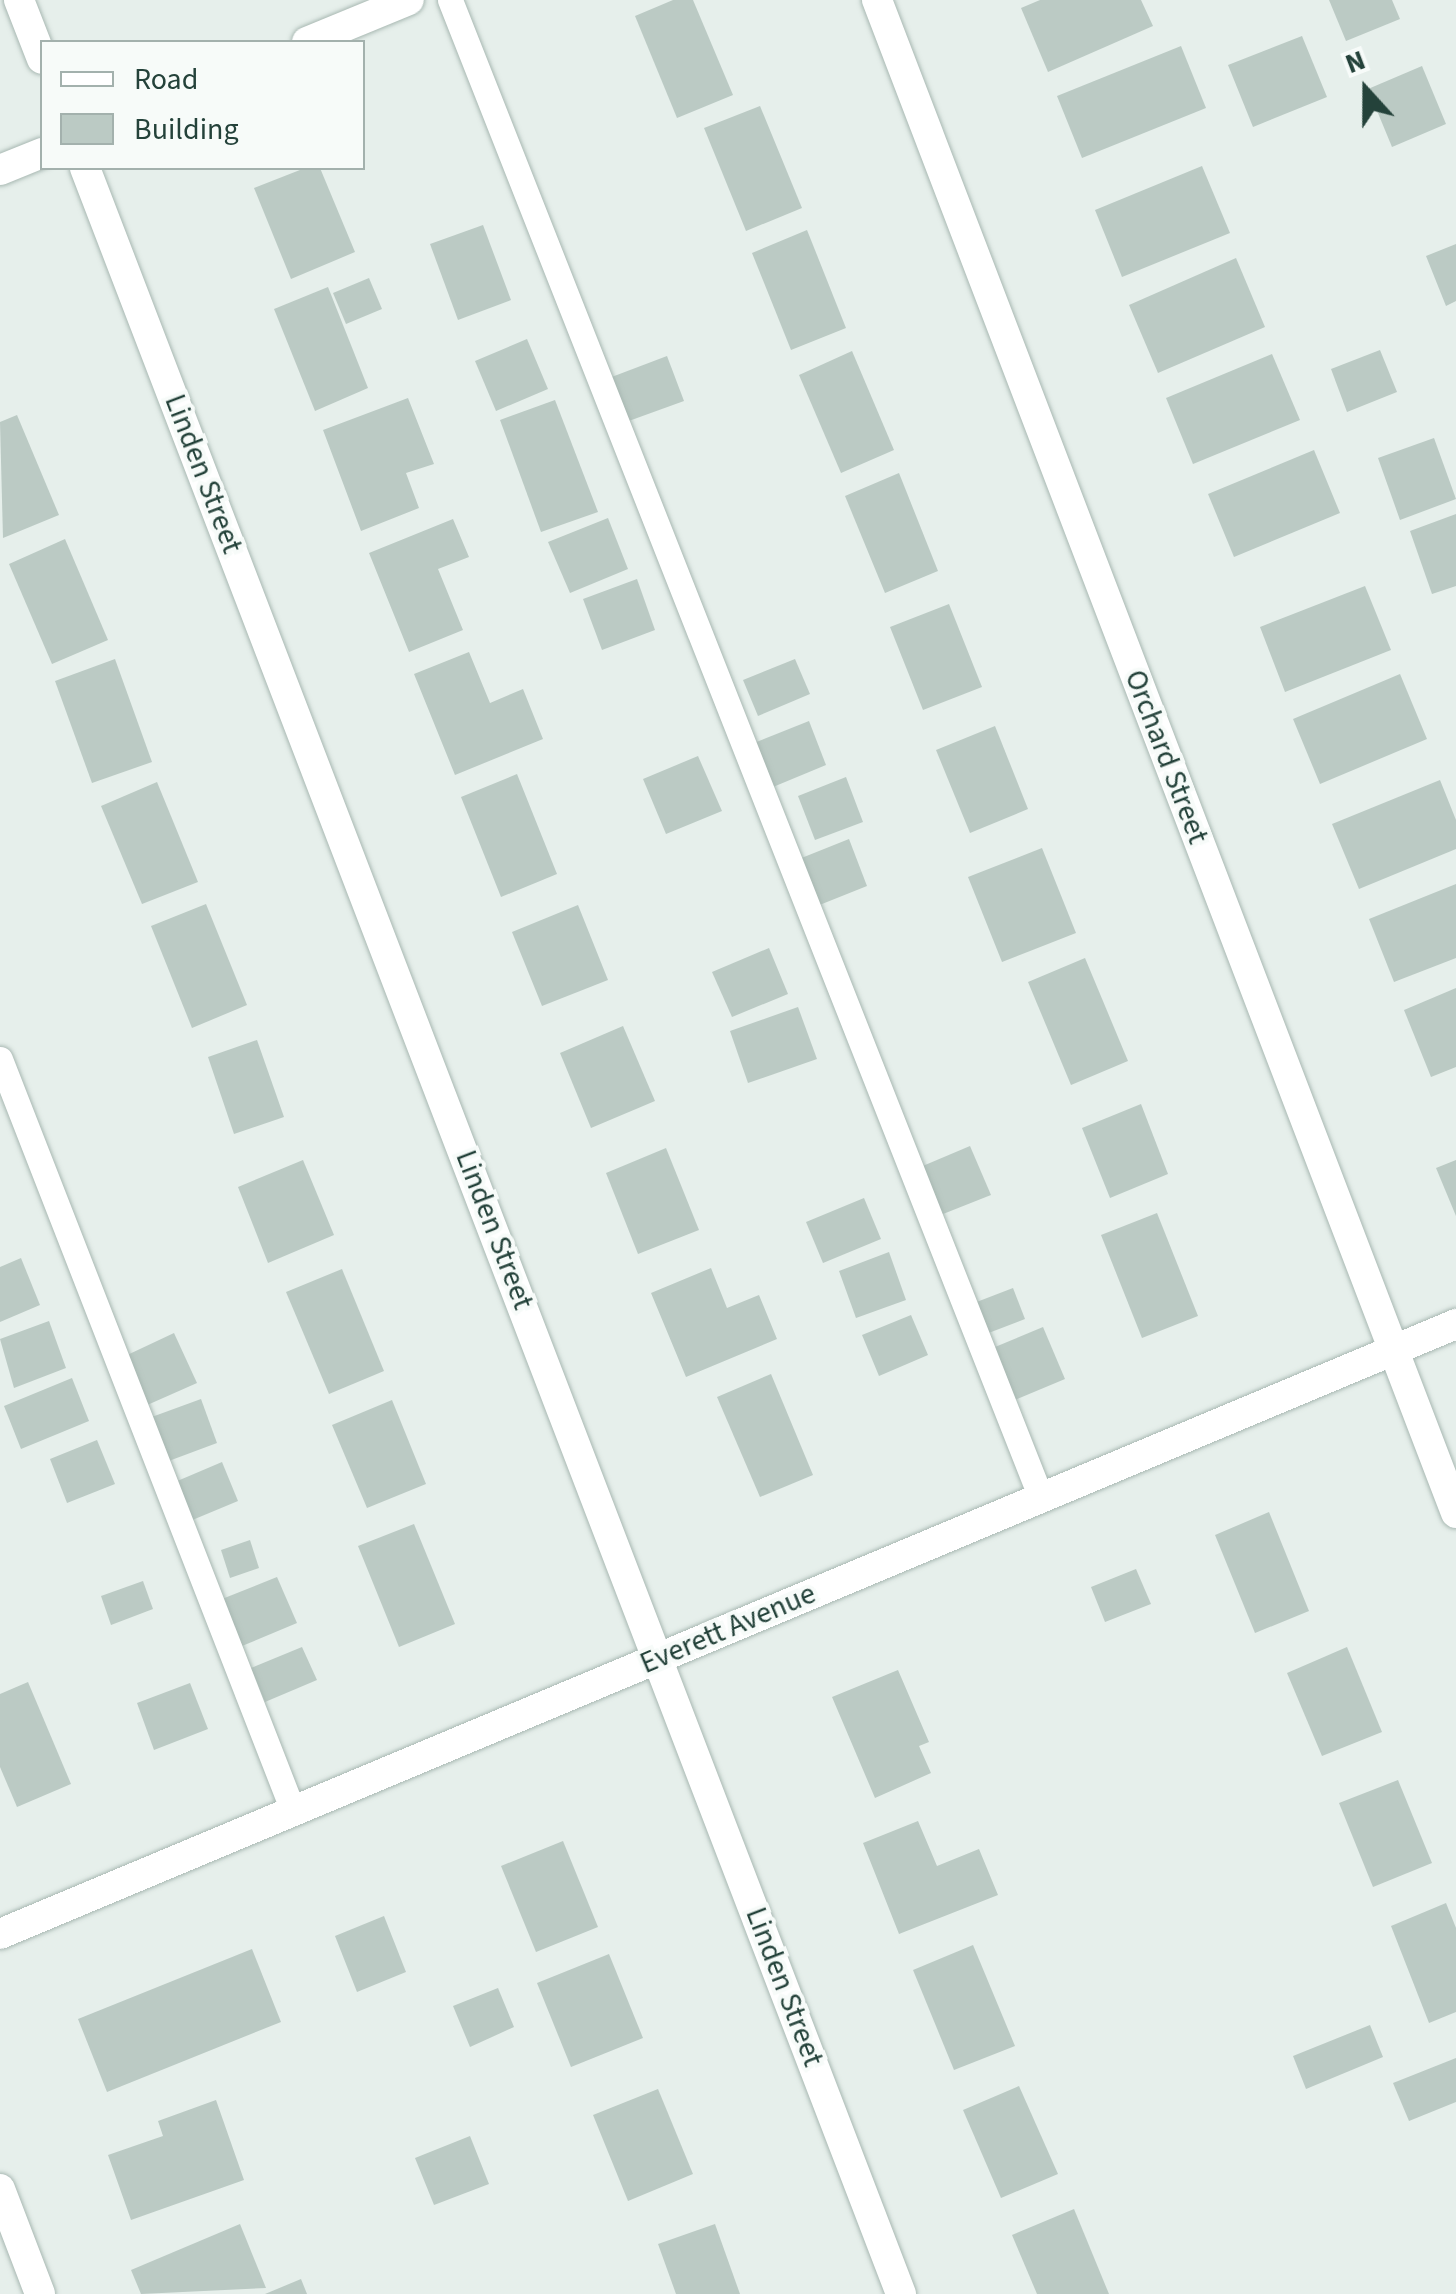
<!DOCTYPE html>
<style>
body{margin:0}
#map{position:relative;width:1456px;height:2294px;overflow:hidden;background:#e6efeb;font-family:"Source Sans 3",sans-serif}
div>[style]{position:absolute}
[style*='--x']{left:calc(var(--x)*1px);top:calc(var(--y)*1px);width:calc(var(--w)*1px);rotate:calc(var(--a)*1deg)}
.building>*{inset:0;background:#bbcac4}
.roads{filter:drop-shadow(0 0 2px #a8b8b2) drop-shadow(0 0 2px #a8b8b2)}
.service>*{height:25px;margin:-12.5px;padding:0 12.5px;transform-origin:12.5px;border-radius:12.5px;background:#fff}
.minor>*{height:30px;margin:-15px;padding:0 15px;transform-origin:15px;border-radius:15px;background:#fff}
span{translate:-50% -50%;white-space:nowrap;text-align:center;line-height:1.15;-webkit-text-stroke:8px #f7fbf9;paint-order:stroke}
.street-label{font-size:30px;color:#24423a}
.legend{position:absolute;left:40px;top:40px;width:325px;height:130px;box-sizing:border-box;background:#f7fbf9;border:2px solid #a3b1ad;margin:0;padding:12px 18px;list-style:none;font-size:30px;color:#24423a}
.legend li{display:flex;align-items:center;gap:20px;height:50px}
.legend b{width:50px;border:2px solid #a3b1ad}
.north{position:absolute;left:1316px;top:40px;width:100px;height:100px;-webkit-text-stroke:8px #f7fbf9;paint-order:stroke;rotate:339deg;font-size:28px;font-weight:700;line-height:40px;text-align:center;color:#24423a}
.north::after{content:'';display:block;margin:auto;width:35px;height:45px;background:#24423a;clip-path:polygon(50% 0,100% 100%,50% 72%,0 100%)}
</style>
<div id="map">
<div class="building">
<i style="clip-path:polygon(673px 0,693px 0,733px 95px,677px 118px,635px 16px)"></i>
<i style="clip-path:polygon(1040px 0,1141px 0,1153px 26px,1048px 72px,1021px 8px)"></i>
<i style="clip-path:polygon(1329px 0,1392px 0,1400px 19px,1346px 41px)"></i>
<i style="clip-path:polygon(1302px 36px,1327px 97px,1253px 127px,1228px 65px)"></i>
<i style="clip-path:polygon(1181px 46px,1206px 108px,1082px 158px,1057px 96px)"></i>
<i style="clip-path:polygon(1422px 66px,1446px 124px,1392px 147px,1368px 89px)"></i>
<i style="clip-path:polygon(760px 106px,802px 208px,746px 231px,704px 128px)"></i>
<i style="clip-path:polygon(1202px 166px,1230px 233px,1122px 277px,1095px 210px)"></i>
<i style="clip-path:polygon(305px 168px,320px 168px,355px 252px,291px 279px,254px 188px)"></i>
<i style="clip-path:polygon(483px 225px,511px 300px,458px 320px,430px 244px)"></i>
<i style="clip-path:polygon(807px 230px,846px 328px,791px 350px,752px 253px)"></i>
<i style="clip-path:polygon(1456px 244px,1456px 301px,1446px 306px,1426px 256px)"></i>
<i style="clip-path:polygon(1236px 258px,1265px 327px,1158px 373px,1129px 305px)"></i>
<i style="clip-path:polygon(369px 278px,382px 309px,346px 324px,333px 293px)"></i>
<i style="clip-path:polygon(328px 287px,368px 388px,315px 411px,274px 309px)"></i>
<i style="clip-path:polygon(527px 339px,548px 389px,496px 411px,475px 361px)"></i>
<i style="clip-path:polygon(1380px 350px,1397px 392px,1347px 412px,1331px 369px)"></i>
<i style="clip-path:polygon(852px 351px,894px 450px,841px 473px,799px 375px)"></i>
<i style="clip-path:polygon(1272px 354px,1300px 420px,1193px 464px,1166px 398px)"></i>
<i style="clip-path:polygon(667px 356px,684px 401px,626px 422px,609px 378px)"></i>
<i style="clip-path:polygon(408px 398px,434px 464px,406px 473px,419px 508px,361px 531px,323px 430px)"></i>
<i style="clip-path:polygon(555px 400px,598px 512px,541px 532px,500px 420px)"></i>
<i style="clip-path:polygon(17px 415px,59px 515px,3px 538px,0 422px)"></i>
<i style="clip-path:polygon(1434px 438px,1456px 499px,1400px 520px,1378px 458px)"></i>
<i style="clip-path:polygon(1314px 450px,1340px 513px,1234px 557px,1208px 494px)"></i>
<i style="clip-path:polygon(899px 473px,938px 571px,885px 593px,845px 496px)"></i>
<i style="clip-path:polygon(1456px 514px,1456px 586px,1432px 594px,1410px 531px)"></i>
<i style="clip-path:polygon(608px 518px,628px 569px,570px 593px,548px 542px)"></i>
<i style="clip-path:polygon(453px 519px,469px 557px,438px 569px,463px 630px,409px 652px,369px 553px)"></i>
<i style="clip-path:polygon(65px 539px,108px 640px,52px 664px,9px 564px)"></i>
<i style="clip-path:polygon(637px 579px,655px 630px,602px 650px,583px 599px)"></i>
<i style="clip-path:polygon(1365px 586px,1391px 650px,1285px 692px,1260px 627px)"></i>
<i style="clip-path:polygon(949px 604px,982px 687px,923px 710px,890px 627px)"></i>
<i style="clip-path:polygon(469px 652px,490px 703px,523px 689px,543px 739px,455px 775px,414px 674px)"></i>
<i style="clip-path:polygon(115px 659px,152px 762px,92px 783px,55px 681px)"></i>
<i style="clip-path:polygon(795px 659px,810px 694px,758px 716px,743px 680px)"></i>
<i style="clip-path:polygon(1400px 674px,1427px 739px,1320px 784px,1293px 719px)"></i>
<i style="clip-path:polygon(809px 721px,826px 765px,773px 787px,754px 743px)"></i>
<i style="clip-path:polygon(995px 726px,1028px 809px,970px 833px,936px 750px)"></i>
<i style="clip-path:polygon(698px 756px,722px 811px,666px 834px,643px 779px)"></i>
<i style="clip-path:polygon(517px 774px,557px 874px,501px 897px,461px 797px)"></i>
<i style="clip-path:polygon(846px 777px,863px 822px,815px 840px,798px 796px)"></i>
<i style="clip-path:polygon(1440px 780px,1456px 820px,1456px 849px,1359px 889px,1332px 824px)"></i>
<i style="clip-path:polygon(157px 782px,198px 882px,142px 904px,101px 806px)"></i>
<i style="clip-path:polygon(849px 839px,867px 886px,817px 906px,799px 859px)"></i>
<i style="clip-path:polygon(1042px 848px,1076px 933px,1002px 962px,968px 877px)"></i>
<i style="clip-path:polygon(1456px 884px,1456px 958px,1394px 982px,1369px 919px)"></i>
<i style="clip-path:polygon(206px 904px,247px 1005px,192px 1028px,151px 926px)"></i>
<i style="clip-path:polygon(578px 905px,608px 980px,542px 1006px,512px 932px)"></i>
<i style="clip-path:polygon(769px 948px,788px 994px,732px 1017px,712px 972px)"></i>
<i style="clip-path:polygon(1085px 958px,1128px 1061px,1071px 1085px,1028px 982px)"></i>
<i style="clip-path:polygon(1456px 988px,1456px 1067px,1431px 1077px,1404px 1010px)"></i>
<i style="clip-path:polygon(798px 1007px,817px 1059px,748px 1083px,730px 1031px)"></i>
<i style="clip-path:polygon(623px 1026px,655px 1101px,591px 1128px,560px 1053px)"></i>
<i style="clip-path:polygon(257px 1040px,284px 1117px,234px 1134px,208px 1057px)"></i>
<i style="clip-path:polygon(1141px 1104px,1168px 1174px,1110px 1198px,1082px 1128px)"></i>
<i style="clip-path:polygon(970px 1146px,991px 1195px,938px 1216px,918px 1168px)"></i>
<i style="clip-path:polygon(666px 1148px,699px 1230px,638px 1254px,606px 1173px)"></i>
<i style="clip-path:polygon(303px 1160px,334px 1235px,268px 1263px,238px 1187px)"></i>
<i style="clip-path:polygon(1456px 1160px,1456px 1216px,1436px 1168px)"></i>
<i style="clip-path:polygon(864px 1198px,881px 1239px,823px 1263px,806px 1222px)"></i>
<i style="clip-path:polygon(1157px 1213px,1198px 1316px,1142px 1338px,1101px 1235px)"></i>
<i style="clip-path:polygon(889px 1252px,906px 1300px,856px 1318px,839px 1271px)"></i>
<i style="clip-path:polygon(21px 1258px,40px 1305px,0 1322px,0 1267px)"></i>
<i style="clip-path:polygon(711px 1268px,727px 1308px,759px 1295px,777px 1339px,686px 1377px,651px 1293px)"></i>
<i style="clip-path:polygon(342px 1269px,384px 1371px,329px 1394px,286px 1292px)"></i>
<i style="clip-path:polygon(1013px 1288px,1025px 1319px,986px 1334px,974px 1303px)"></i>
<i style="clip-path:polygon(911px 1315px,928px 1355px,879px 1376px,862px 1335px)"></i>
<i style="clip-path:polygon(49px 1321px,66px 1368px,14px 1388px,0 1339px)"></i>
<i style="clip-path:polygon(1043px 1327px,1065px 1379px,1005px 1404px,983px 1352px)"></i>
<i style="clip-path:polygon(174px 1333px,197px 1383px,145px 1406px,123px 1357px)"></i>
<i style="clip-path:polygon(771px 1374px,813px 1475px,760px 1497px,717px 1397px)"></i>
<i style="clip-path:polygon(72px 1378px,89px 1421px,21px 1449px,4px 1406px)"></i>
<i style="clip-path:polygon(201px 1399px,217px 1443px,166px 1462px,149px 1418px)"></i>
<i style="clip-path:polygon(392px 1400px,426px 1484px,367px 1508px,332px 1425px)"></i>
<i style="clip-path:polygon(97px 1440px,115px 1484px,67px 1503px,50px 1459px)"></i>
<i style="clip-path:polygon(222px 1462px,238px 1501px,190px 1521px,175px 1482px)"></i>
<i style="clip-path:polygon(1269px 1512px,1309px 1611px,1255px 1633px,1215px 1535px)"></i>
<i style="clip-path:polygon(414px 1524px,455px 1624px,399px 1647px,358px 1546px)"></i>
<i style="clip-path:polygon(250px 1540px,259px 1568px,230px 1578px,221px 1550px)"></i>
<i style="clip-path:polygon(1136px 1569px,1151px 1604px,1105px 1622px,1091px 1587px)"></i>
<i style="clip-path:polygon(277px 1577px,297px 1623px,242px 1646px,222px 1599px)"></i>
<i style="clip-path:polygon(143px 1581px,153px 1609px,111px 1625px,101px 1596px)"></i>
<i style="clip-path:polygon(302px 1647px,317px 1680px,265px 1702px,251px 1668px)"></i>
<i style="clip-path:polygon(1347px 1647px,1382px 1732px,1322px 1756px,1287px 1673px)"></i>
<i style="clip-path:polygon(898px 1670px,929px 1742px,919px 1746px,931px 1773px,875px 1798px,832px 1697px)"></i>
<i style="clip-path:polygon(28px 1682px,71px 1784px,17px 1807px,0 1767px,0 1694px)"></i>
<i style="clip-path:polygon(190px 1683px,208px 1729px,154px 1750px,137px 1703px)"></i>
<i style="clip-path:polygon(1398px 1780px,1432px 1863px,1373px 1887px,1339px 1803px)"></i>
<i style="clip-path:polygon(918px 1821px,937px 1866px,979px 1849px,998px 1895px,899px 1934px,863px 1843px)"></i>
<i style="clip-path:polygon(563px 1841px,598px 1927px,536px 1952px,501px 1866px)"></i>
<i style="clip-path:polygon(1446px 1903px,1456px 1928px,1456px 2012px,1429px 2023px,1391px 1926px)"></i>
<i style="clip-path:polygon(384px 1916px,406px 1972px,357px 1992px,335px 1936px)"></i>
<i style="clip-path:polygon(973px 1945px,1015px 2046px,954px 2070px,913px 1970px)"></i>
<i style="clip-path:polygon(252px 1949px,281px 2022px,107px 2092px,78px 2019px)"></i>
<i style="clip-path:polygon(609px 1954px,643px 2038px,571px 2067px,537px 1983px)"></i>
<i style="clip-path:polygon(498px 1988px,514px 2027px,470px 2047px,453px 2006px)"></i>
<i style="clip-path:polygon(1370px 2025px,1383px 2057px,1306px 2089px,1293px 2056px)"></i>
<i style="clip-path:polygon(1456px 2058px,1456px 2102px,1409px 2121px,1393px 2083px)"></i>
<i style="clip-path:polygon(1019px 2086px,1058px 2174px,1001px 2198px,963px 2110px)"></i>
<i style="clip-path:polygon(658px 2089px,693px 2174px,628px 2201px,593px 2115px)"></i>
<i style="clip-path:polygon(216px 2100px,244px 2180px,131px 2220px,108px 2155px,163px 2136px,158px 2121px)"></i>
<i style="clip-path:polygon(470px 2136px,489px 2184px,434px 2205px,415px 2158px)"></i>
<i style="clip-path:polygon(1074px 2209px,1109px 2294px,1037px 2294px,1012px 2235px)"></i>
<i style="clip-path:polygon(240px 2224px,266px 2288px,141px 2294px,131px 2270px)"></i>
<i style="clip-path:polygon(715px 2224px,740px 2294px,676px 2294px,658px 2244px)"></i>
<i style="clip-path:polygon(301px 2279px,307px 2294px,265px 2294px)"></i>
</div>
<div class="roads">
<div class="service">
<i style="--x:450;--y:0;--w:1610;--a:68.47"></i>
<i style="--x:0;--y:1059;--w:807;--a:68.71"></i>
</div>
<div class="minor">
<i style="--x:19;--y:0;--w:63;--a:68.7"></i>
<i style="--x:877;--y:0;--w:1620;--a:69.06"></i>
<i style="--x:307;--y:42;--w:110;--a:-22.4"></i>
<i style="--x:85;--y:168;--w:2277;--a:69"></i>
<i style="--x:0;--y:170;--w:45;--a:-22"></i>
<i style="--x:0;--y:1934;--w:1579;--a:-22.73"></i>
<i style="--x:0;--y:2189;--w:112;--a:69.1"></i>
</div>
</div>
<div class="street-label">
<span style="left:203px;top:474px;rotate:69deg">Linden Street</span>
<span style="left:1166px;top:757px;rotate:69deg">Orchard Street</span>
<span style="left:494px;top:1230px;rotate:69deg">Linden Street</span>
<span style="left:728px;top:1629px;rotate:-23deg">Everett Avenue</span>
<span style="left:784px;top:1987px;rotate:69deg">Linden Street</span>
</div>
<ul class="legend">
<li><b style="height:12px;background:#fff"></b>Road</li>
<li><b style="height:28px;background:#bbcac4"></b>Building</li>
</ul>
<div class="north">N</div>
</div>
